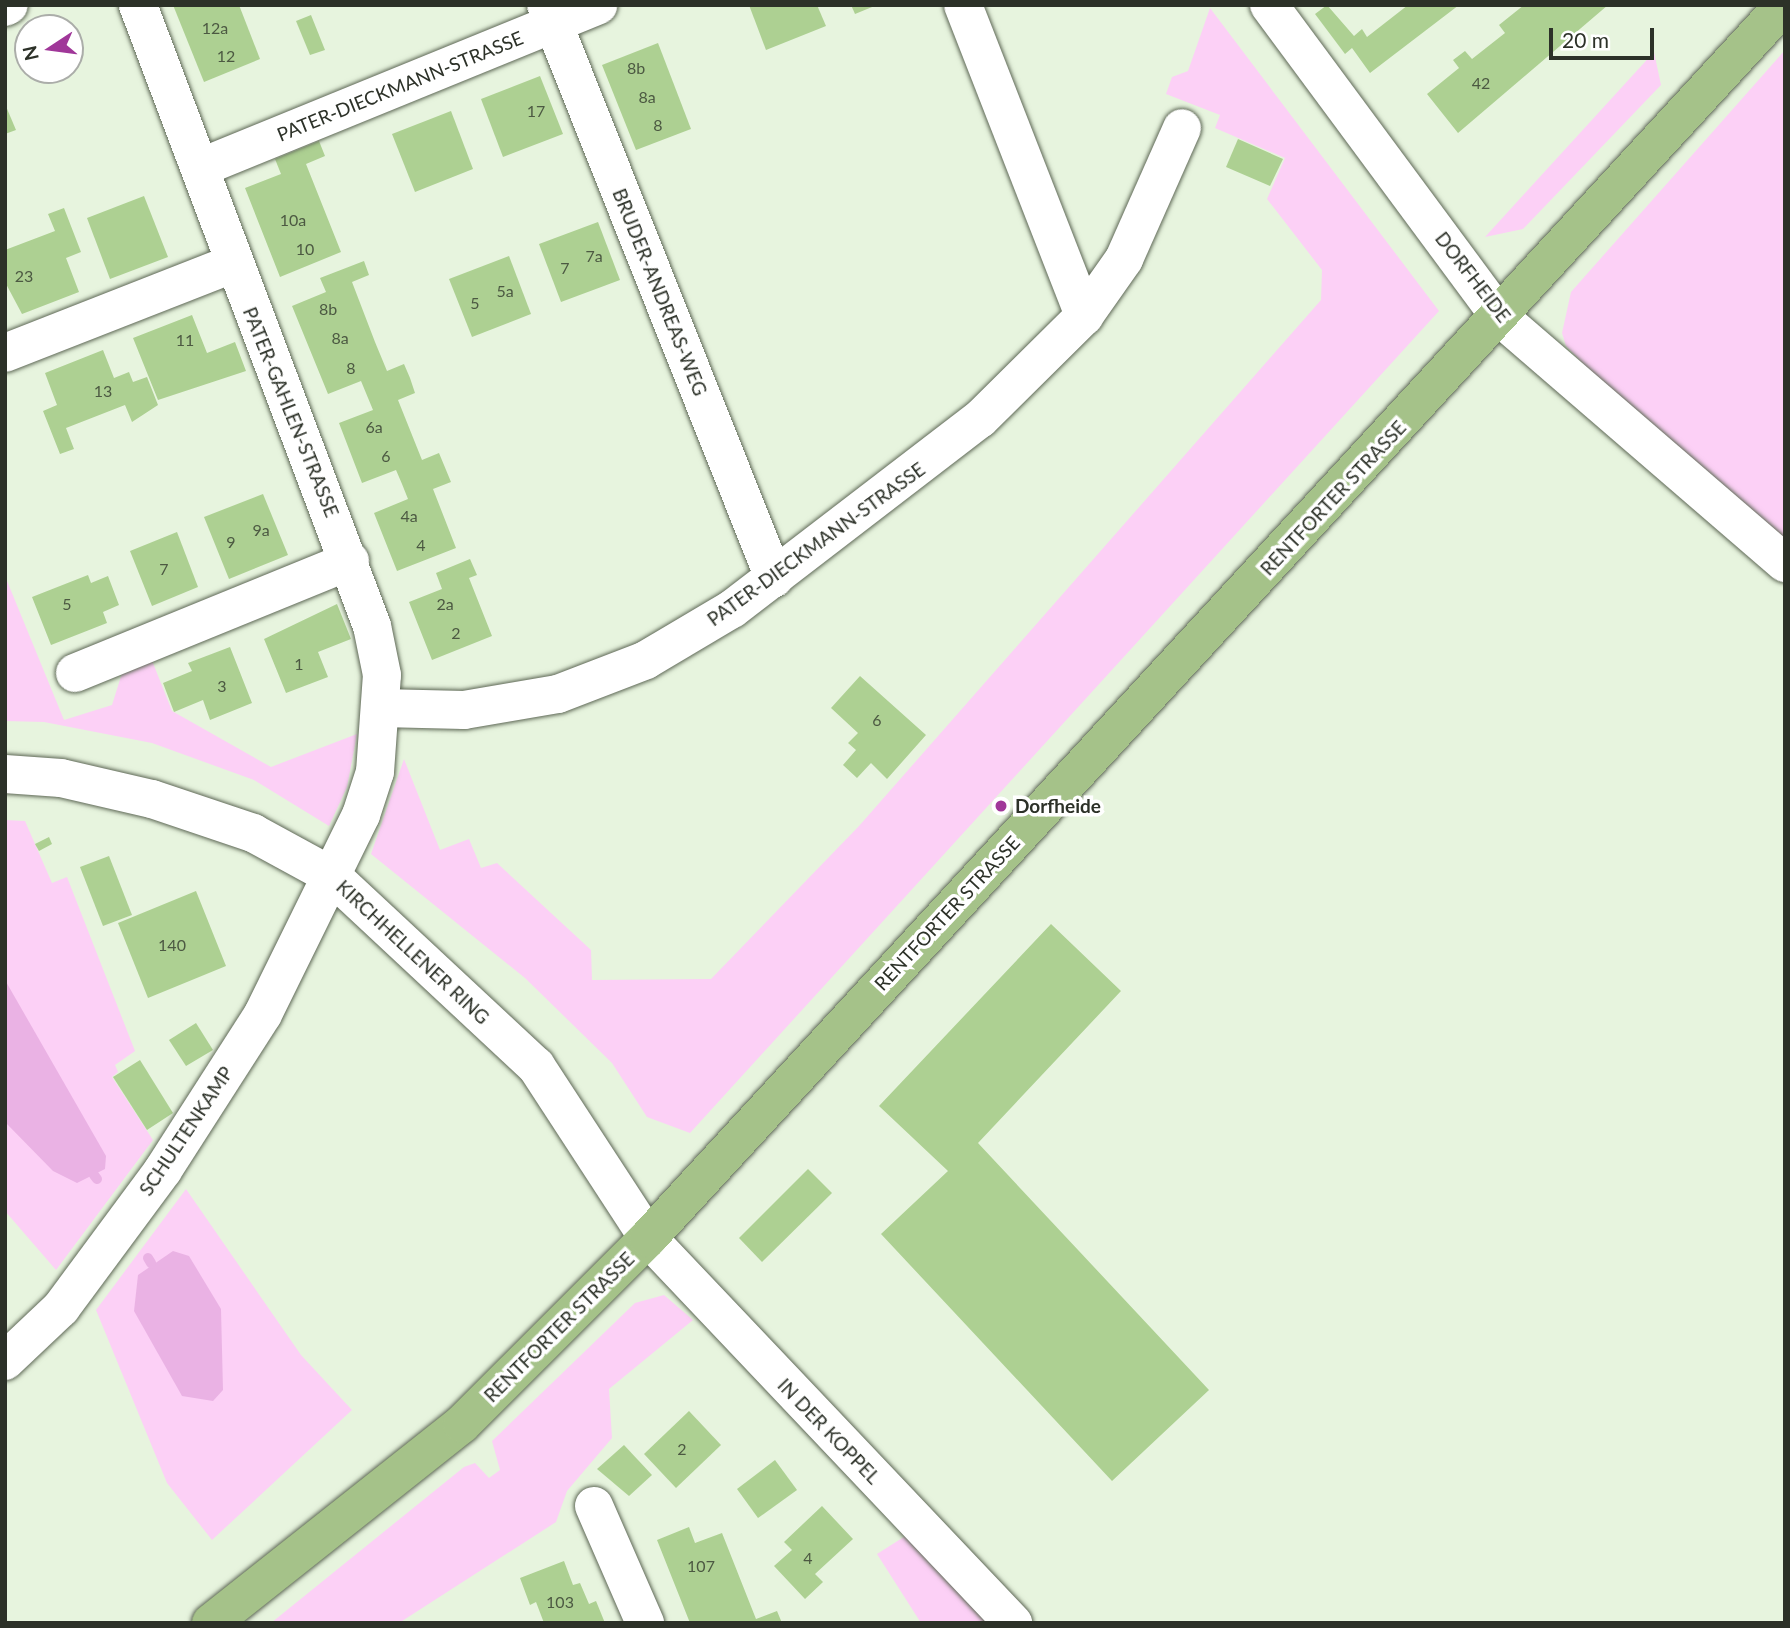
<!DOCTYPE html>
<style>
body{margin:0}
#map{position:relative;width:1790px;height:1628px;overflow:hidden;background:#e7f4de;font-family:Lato,sans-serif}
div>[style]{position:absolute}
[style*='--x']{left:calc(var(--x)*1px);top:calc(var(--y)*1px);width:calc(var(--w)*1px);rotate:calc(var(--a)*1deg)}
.green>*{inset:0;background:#fcd0f6}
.water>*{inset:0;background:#eab2e4}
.stream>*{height:10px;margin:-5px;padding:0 5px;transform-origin:5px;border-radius:5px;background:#eab2e4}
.building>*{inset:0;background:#add092}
.roads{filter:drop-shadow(0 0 2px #5e6856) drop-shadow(0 0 2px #5e6856)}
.minor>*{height:38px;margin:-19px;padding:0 19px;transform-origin:19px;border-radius:19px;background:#fff}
.major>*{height:38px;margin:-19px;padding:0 19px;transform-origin:19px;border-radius:19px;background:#a5c289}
.dots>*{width:19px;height:19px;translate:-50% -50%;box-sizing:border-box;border:4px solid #fff;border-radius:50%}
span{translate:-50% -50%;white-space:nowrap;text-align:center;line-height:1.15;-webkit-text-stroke:7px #fff;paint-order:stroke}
.number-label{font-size:16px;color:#4c5942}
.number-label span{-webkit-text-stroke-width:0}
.street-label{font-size:19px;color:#2c3128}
.poi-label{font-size:19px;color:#2c3128;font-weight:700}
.left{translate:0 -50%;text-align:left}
.frame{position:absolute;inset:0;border:7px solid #2c3128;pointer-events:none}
.north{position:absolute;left:14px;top:14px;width:70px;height:70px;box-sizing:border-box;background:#fff;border:2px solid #abada9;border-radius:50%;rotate:257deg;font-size:19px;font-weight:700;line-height:28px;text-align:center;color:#2c3128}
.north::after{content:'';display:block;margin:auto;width:24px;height:32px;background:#a03799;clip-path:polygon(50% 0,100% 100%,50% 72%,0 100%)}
.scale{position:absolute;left:1549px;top:28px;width:105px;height:32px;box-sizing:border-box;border:4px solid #2c3128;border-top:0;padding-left:9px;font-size:21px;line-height:24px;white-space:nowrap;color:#2c3128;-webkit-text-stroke:5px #fff;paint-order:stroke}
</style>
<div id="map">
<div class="green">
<i style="clip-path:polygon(1210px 8px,1439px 311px,690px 1133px,647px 1117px,612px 1063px,525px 978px,371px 854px,404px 759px,440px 850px,469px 839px,481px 868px,497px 863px,591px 950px,592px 980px,711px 979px,859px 826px,1321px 300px,1322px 270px,1267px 199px,1285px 158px,1215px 128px,1220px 115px,1166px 94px,1172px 77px,1188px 71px)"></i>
<i style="clip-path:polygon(1785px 50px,1785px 543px,1603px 384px,1566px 346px,1562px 333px,1571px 292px)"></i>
<i style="clip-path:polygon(1654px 52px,1661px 85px,1523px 229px,1485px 237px)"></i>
<i style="clip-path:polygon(5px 576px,64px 720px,112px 705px,123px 670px,151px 658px,172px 711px,271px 767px,357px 734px,347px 787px,329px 826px,254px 780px,152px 743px,44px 722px,5px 721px)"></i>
<i style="clip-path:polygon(5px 820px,25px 821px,52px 883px,67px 877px,135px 1051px,115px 1065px,118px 1072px,112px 1077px,153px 1140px,56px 1270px,5px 1211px)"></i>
<i style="clip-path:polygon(186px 1189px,301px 1355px,352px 1410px,212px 1540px,167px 1483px,96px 1310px)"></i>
<i style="clip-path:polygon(664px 1295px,693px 1320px,609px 1389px,612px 1438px,567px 1491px,556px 1522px,399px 1623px,271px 1623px,464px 1467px,475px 1463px,489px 1478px,500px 1470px,492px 1441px,635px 1303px)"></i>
<i style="clip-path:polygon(907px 1535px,993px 1623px,921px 1623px,877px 1554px)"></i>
</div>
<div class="water">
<i style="clip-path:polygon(5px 980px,106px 1156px,105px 1169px,77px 1183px,53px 1171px,5px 1122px)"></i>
<i style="clip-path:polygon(173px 1251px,189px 1256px,221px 1309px,223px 1390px,213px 1401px,182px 1396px,134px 1311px,138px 1275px)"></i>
</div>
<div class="stream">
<i style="--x:94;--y:1175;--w:5;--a:53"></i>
<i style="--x:148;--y:1258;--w:6;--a:59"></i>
</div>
<div class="building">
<i style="clip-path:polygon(173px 5px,239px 5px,260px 59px,204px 82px)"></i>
<i style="clip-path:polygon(749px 5px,817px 5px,826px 26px,766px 50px)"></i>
<i style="clip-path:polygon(851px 5px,877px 5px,855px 14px)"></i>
<i style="clip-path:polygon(1327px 5px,1354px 36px,1362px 29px,1367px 37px,1408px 5px,1459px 5px,1370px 73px,1352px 48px,1345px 54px,1315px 14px)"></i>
<i style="clip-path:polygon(1524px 5px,1608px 5px,1458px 133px,1427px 94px,1459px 68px,1453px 60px,1465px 51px,1472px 59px,1505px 33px,1499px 25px)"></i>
<i style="clip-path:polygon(311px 15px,325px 50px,310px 55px,296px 21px)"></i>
<i style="clip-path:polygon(658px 43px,691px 129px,636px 150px,602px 65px)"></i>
<i style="clip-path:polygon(540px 76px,563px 134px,503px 157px,481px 99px)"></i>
<i style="clip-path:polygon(5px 104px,16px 130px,5px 134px)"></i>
<i style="clip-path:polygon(451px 111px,473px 169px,415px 192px,392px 134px)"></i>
<i style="clip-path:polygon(1238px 139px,1283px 159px,1270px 186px,1226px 167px)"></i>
<i style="clip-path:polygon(319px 141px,325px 156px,306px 164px,341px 252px,280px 277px,245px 188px,281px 174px,275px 159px)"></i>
<i style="clip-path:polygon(144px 196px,168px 257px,110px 279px,87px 218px)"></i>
<i style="clip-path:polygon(64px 208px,81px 252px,66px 258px,79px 292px,22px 314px,5px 282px,5px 250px,55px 231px,48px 214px)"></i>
<i style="clip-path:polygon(598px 222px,620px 280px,561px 302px,539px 244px)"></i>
<i style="clip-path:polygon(509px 256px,531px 314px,472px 337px,449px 279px)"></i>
<i style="clip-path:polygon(364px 261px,369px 275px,352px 282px,375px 342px,387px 371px,404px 364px,410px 378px,415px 393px,398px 400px,422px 460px,439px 453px,451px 482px,433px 489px,456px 548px,397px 571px,374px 513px,408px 499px,402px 484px,396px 470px,362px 483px,339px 423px,373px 410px,361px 381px,328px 394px,292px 306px,326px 292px,320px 278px)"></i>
<i style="clip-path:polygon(192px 315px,207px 353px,235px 342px,246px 371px,158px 400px,133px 338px)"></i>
<i style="clip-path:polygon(103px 350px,114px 378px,129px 372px,133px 382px,147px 377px,158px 405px,132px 422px,125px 405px,66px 428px,74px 449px,60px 454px,43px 411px,57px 405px,45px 373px)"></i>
<i style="clip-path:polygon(263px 494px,288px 555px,229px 579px,204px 517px)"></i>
<i style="clip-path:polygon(177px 532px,198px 587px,152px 606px,130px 551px)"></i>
<i style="clip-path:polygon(470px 559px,477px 575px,469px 578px,492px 636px,432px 660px,409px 602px,442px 589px,436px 573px)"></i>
<i style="clip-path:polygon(88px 575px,91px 583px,108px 576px,119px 605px,103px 612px,107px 623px,51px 645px,32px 597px)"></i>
<i style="clip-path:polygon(337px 604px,351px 639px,318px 652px,328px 677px,286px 693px,264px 639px)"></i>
<i style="clip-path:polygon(230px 647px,252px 703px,210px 720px,203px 700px,174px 712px,163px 683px,192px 671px,188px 663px)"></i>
<i style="clip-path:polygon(860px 676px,926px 735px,887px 779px,871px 763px,857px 778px,843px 765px,856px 750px,848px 743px,858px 733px,831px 708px)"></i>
<i style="clip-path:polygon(49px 837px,52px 844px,39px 851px,35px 844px)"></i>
<i style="clip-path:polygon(109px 856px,132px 915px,103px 926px,80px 867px)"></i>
<i style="clip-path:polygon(196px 891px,226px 966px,148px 998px,118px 923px)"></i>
<i style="clip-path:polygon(1051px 924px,1121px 991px,978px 1143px,1209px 1390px,1112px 1481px,881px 1234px,948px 1171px,879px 1106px)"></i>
<i style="clip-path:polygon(196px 1023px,213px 1050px,186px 1066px,169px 1040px)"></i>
<i style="clip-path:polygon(140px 1060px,173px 1113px,147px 1130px,113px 1077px)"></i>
<i style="clip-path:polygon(808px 1169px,832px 1193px,762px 1262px,739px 1238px)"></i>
<i style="clip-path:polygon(689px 1411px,721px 1445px,676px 1488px,644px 1454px)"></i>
<i style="clip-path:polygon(624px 1445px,652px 1475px,629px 1496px,597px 1469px)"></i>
<i style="clip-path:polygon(775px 1460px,797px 1490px,758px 1518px,737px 1489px)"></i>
<i style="clip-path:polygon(822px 1506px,853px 1539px,815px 1574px,823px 1582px,805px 1599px,774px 1566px,792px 1550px,784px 1542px)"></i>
<i style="clip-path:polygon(689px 1527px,695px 1543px,722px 1533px,756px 1619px,777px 1611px,782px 1623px,690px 1623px,657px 1540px)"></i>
<i style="clip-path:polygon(564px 1561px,573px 1585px,580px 1583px,589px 1604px,596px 1601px,605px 1623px,544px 1623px,536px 1602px,530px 1605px,520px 1578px)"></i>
</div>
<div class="roads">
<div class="minor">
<i style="--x:546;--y:5;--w:617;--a:68.3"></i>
<i style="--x:963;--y:5;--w:334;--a:68.7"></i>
<i style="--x:1269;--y:5;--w:390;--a:53.5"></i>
<i style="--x:1501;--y:318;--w:375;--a:40.8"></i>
<i style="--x:5;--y:7;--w:4;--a:-27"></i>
<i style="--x:202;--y:167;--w:428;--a:-22.2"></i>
<i style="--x:5;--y:353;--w:244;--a:-21.4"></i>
<i style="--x:75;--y:673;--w:297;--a:-22.2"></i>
<i style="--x:381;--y:708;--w:83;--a:1.4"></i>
<i style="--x:464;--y:710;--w:95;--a:-9.7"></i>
<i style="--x:558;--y:694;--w:94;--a:-21.1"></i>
<i style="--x:646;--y:660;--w:100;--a:-30.7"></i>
<i style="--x:732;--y:609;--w:312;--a:-37.5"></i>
<i style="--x:980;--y:419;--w:146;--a:-44.7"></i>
<i style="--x:1084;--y:316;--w:70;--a:-54.9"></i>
<i style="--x:1124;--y:259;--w:143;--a:-66.1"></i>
<i style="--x:5;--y:774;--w:56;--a:4.1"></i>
<i style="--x:61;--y:778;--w:93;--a:13"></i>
<i style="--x:152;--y:799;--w:107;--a:18.6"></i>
<i style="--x:253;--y:833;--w:90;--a:28.6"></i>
<i style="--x:332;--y:876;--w:279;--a:43"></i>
<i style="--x:536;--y:1066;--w:205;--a:56.9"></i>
<i style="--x:648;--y:1238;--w:531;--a:46.53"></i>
<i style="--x:5;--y:1361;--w:77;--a:-43.4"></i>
<i style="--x:61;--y:1308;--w:172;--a:-53.5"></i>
<i style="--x:163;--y:1170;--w:185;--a:-57.3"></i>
<i style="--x:263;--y:1014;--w:222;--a:-63.8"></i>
<i style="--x:361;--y:815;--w:45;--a:-72"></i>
<i style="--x:375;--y:772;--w:97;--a:-85.9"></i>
<i style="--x:382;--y:675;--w:50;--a:-101.5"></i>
<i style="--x:372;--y:626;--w:664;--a:-110.65"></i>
<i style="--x:594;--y:1506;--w:128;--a:66.4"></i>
</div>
<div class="major">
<i style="--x:211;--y:1623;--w:320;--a:-38.4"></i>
<i style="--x:462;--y:1424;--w:263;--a:-45"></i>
<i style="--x:648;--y:1238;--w:1677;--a:-47.34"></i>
</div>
</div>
<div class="dots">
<i style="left:1001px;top:806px;background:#a03799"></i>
</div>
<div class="number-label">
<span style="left:215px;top:28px">12a</span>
<span style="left:226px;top:56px">12</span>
<span style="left:636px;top:68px">8b</span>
<span style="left:1481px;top:83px">42</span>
<span style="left:647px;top:97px">8a</span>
<span style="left:536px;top:111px">17</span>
<span style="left:658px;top:125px">8</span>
<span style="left:293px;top:220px">10a</span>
<span style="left:305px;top:249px">10</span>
<span style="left:594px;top:256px">7a</span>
<span style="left:565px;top:268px">7</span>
<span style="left:24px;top:276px">23</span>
<span style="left:505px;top:291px">5a</span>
<span style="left:475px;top:303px">5</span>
<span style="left:328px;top:309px">8b</span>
<span style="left:340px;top:338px">8a</span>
<span style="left:185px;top:340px">11</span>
<span style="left:351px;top:368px">8</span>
<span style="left:103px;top:391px">13</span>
<span style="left:374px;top:427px">6a</span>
<span style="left:386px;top:456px">6</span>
<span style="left:409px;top:516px">4a</span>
<span style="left:261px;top:530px">9a</span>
<span style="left:231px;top:542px">9</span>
<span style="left:421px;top:545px">4</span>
<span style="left:164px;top:569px">7</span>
<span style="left:67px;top:604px">5</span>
<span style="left:445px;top:604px">2a</span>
<span style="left:456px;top:633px">2</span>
<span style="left:299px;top:664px">1</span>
<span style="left:222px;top:686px">3</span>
<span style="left:877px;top:720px">6</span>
<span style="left:172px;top:945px">140</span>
<span style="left:682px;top:1449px">2</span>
<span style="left:808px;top:1558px">4</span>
<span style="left:701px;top:1566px">107</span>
<span style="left:560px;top:1602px">103</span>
</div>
<div class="street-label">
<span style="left:400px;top:86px;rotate:-22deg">PATER-DIECKMANN-STRASSE</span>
<span style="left:1473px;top:277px;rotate:52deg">DORFHEIDE</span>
<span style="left:660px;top:292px;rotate:68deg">BRUDER-ANDREAS-WEG</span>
<span style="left:291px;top:412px;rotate:68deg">PATER-GAHLEN-STRASSE</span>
<span style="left:1333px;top:498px;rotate:-47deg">RENTFORTER STRASSE</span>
<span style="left:816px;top:544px;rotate:-36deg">PATER-DIECKMANN-STRASSE</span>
<span style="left:947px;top:913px;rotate:-47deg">RENTFORTER STRASSE</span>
<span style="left:413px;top:952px;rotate:43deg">KIRCHHELLENER RING</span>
<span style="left:186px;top:1131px;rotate:-56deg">SCHULTENKAMP</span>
<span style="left:559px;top:1327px;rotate:-45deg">RENTFORTER STRASSE</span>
<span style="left:829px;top:1431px;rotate:46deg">IN DER KOPPEL</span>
</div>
<div class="poi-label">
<span class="left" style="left:1015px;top:806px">Dorfheide</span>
</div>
<div class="frame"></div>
<div class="north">N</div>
<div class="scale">20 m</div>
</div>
